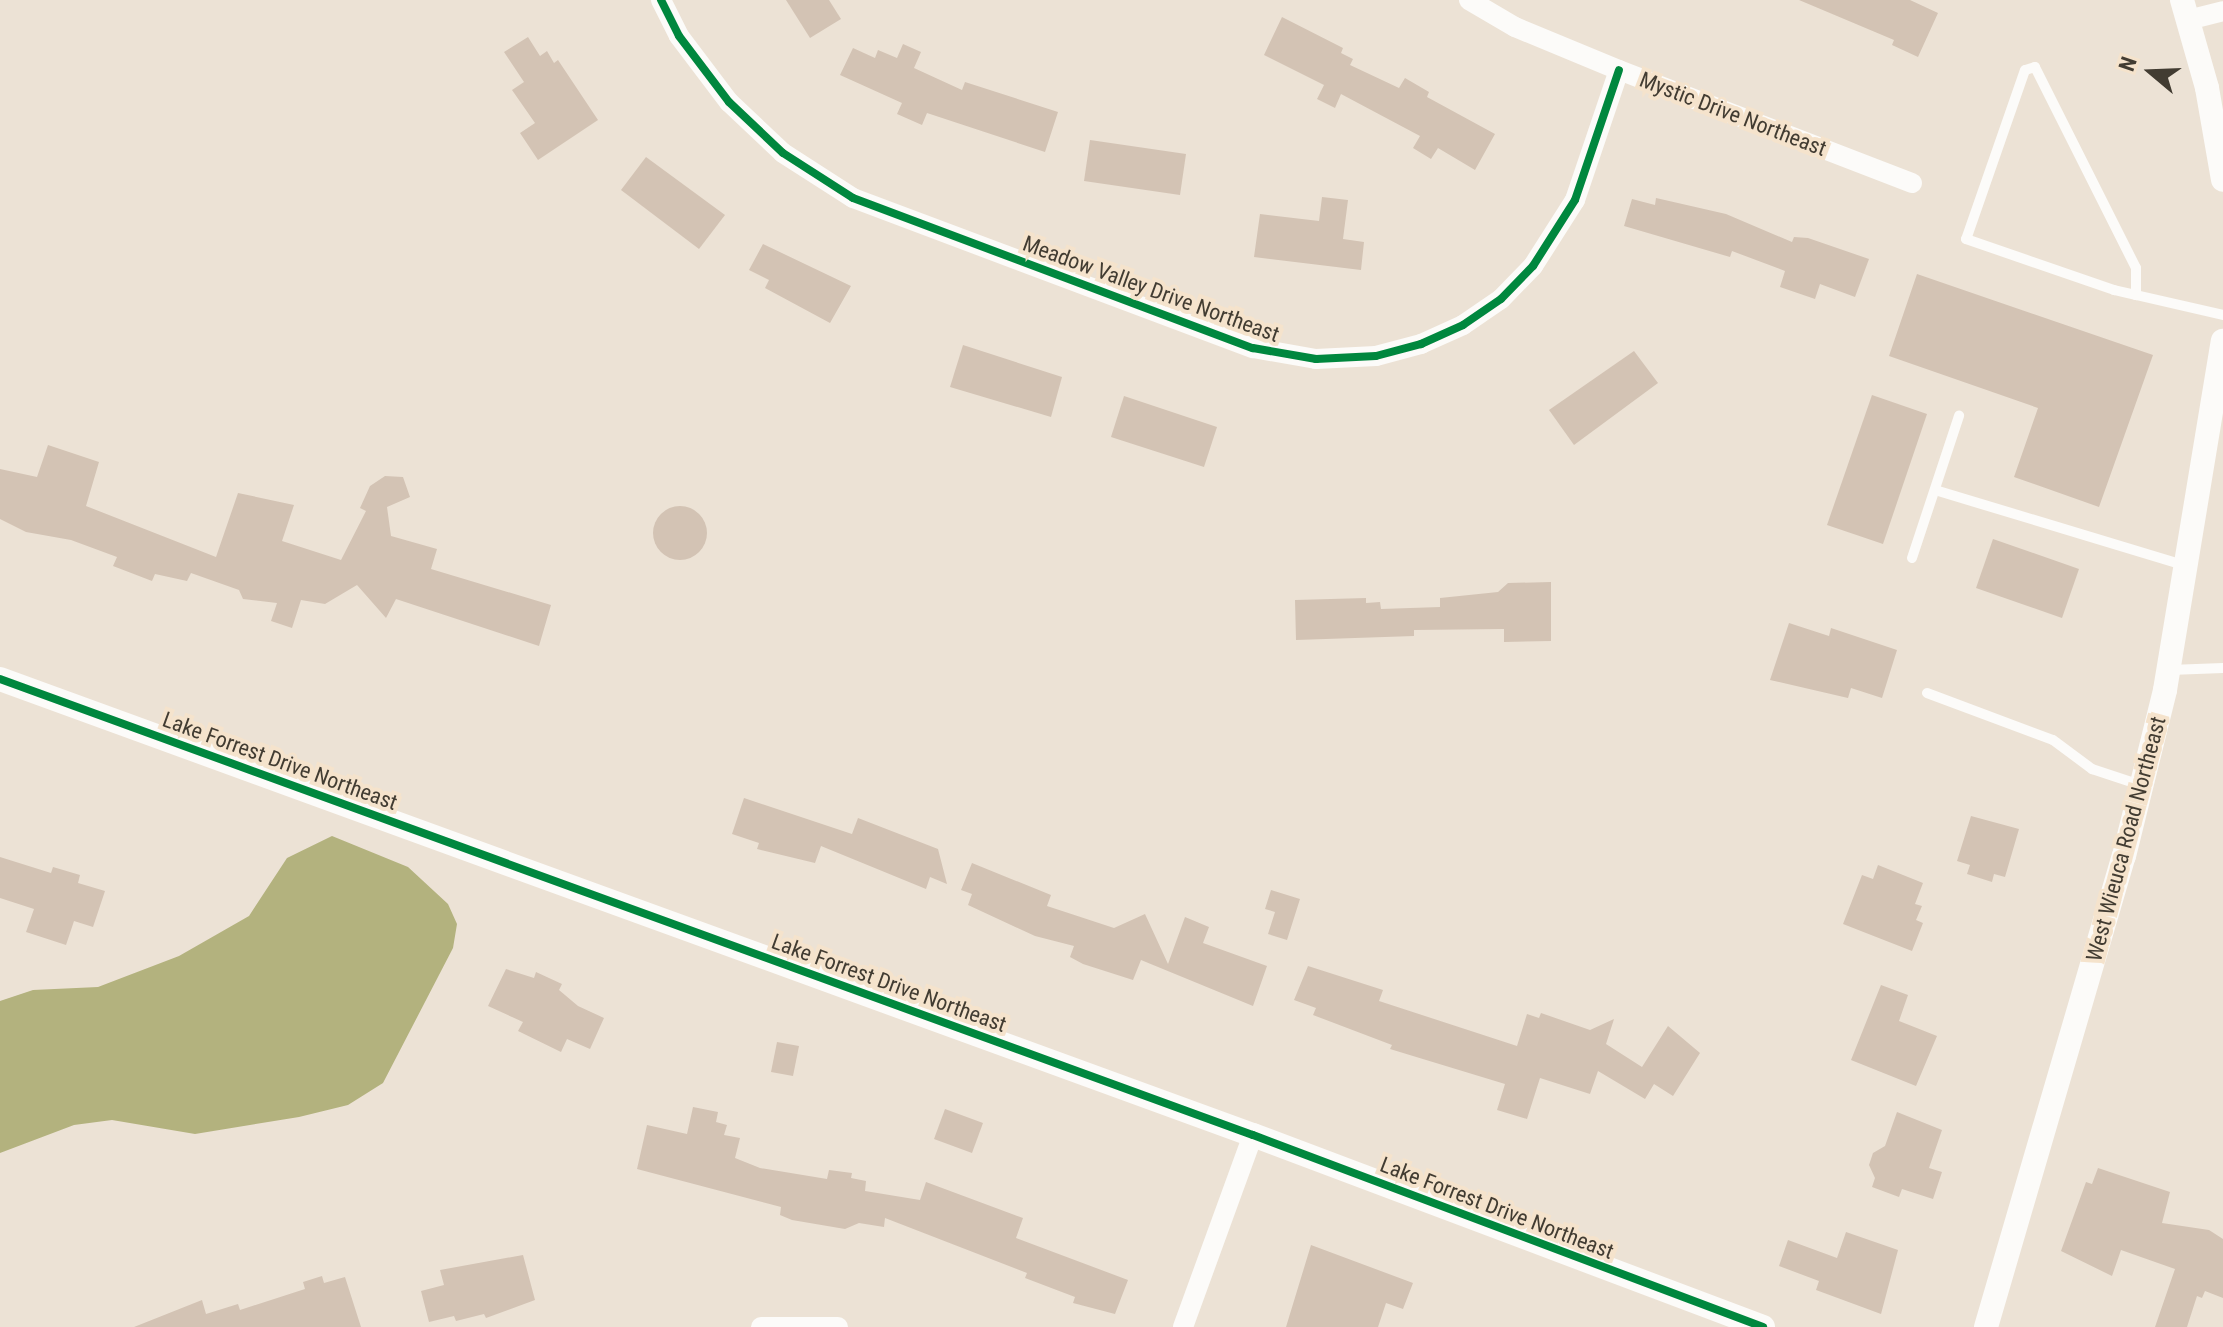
<!DOCTYPE html>
<style>
body{margin:0}
#map{position:relative;width:2223px;height:1327px;overflow:hidden;background:#ece2d5;font-family:"Roboto Condensed",sans-serif}
div>[style]{position:absolute}
[style*='--x']{left:calc(var(--x)*1px);top:calc(var(--y)*1px);width:calc(var(--w)*1px);rotate:calc(var(--a)*1deg)}
.water>*{inset:0;background:#b3b27e}
.building>*{inset:0;background:#d3c3b4}
.round{border-radius:50%}
.service>*{height:10px;margin:-5px;padding:0 5px;transform-origin:5px;border-radius:5px;background:#fcfbf9}
.minor>*{height:20px;margin:-10px;padding:0 10px;transform-origin:10px;border-radius:10px;background:#fcfbf9}
.tertiary>*{height:24px;margin:-12px;padding:0 12px;transform-origin:12px;border-radius:12px;background:#fcfbf9}
.cycleway>*{height:8px;margin:-4px;padding:0 4px;transform-origin:4px;border-radius:4px;background:#00873e}
span{translate:-50% -50%;white-space:nowrap;text-align:center;line-height:1.15;-webkit-text-stroke:8px #f5e3cc;paint-order:stroke}
.street-label{font-size:22px;color:#423c32}
.north{position:absolute;left:2111px;top:32px;width:80px;height:80px;-webkit-text-stroke:6px #f5e3cc;paint-order:stroke;rotate:289deg;font-size:22px;font-weight:700;line-height:32px;text-align:center;color:#423c32}
.north::after{content:'';display:block;margin:auto;width:28px;height:36px;background:#423c32;clip-path:polygon(50% 0,100% 100%,50% 72%,0 100%)}
</style>
<div id="map">
<div class="water">
<i style="clip-path:polygon(332px 836px,408px 867px,448px 904px,457px 924px,453px 948px,383px 1083px,348px 1105px,299px 1117px,195px 1134px,112px 1120px,74px 1125px,0 1153px,0 1001px,33px 990px,98px 987px,179px 956px,249px 916px,287px 858px)"></i>
</div>
<div class="building">
<i style="clip-path:polygon(786px 0,829px 0,841px 19px,810px 38px)"></i>
<i style="clip-path:polygon(1799px 0,1910px 0,1938px 13px,1918px 57px,1892px 45px,1894px 40px)"></i>
<i style="clip-path:polygon(1282px 17px,1343px 48px,1341px 53px,1353px 59px,1350px 65px,1399px 88px,1405px 78px,1429px 92px,1427px 97px,1495px 134px,1475px 170px,1438px 148px,1431px 159px,1413px 148px,1420px 136px,1341px 94px,1335px 108px,1317px 99px,1324px 85px,1264px 55px)"></i>
<i style="clip-path:polygon(528px 37px,540px 56px,547px 51px,554px 63px,558px 60px,598px 120px,538px 160px,520px 133px,535px 123px,512px 90px,524px 82px,504px 52px)"></i>
<i style="clip-path:polygon(903px 44px,921px 52px,914px 68px,962px 90px,965px 82px,1058px 112px,1045px 152px,927px 113px,922px 125px,897px 114px,902px 103px,840px 75px,853px 48px,875px 58px,878px 50px,897px 58px)"></i>
<i style="clip-path:polygon(1090px 140px,1186px 154px,1180px 195px,1084px 181px)"></i>
<i style="clip-path:polygon(646px 157px,725px 215px,699px 249px,621px 190px)"></i>
<i style="clip-path:polygon(1322px 197px,1348px 200px,1343px 239px,1364px 242px,1361px 270px,1254px 257px,1260px 214px,1319px 221px)"></i>
<i style="clip-path:polygon(1656px 198px,1726px 214px,1792px 242px,1794px 237px,1808px 238px,1869px 259px,1855px 297px,1820px 284px,1815px 299px,1780px 287px,1785px 271px,1732px 251px,1730px 257px,1624px 226px,1632px 199px,1655px 205px)"></i>
<i style="clip-path:polygon(763px 244px,851px 286px,830px 323px,765px 288px,769px 280px,749px 270px)"></i>
<i style="clip-path:polygon(1917px 274px,2153px 355px,2099px 507px,2014px 477px,2038px 408px,1889px 356px)"></i>
<i style="clip-path:polygon(963px 345px,1062px 377px,1051px 417px,950px 387px)"></i>
<i style="clip-path:polygon(1634px 351px,1658px 383px,1574px 445px,1549px 410px)"></i>
<i style="clip-path:polygon(1872px 395px,1927px 414px,1883px 544px,1827px 525px)"></i>
<i style="clip-path:polygon(1124px 396px,1217px 427px,1204px 467px,1111px 437px)"></i>
<i style="clip-path:polygon(48px 445px,99px 462px,86px 506px,216px 557px,238px 493px,294px 505px,282px 541px,341px 560px,366px 511px,360px 508px,370px 486px,385px 476px,403px 477px,410px 497px,387px 507px,391px 536px,437px 549px,431px 569px,551px 605px,539px 646px,396px 599px,386px 618px,357px 585px,325px 604px,301px 600px,292px 628px,271px 621px,277px 603px,243px 599px,239px 590px,191px 573px,187px 581px,155px 574px,152px 581px,113px 566px,117px 557px,71px 540px,26px 532px,0 519px,0 469px,37px 477px)"></i>
<i class="round" style="left:653px;top:506px;width:54px;height:54px"></i>
<i style="clip-path:polygon(1993px 539px,2079px 569px,2062px 618px,1976px 588px)"></i>
<i style="clip-path:polygon(1551px 582px,1551px 641px,1504px 642px,1504px 629px,1414px 630px,1414px 636px,1296px 640px,1295px 600px,1366px 598px,1366px 603px,1380px 602px,1381px 609px,1440px 607px,1440px 598px,1498px 592px,1508px 583px)"></i>
<i style="clip-path:polygon(1789px 623px,1829px 636px,1831px 628px,1897px 650px,1882px 698px,1851px 688px,1848px 698px,1770px 680px)"></i>
<i style="clip-path:polygon(744px 798px,852px 834px,858px 818px,938px 849px,947px 884px,930px 877px,926px 889px,821px 846px,815px 863px,757px 849px,759px 843px,732px 834px)"></i>
<i style="clip-path:polygon(1971px 816px,2019px 829px,2005px 877px,1994px 874px,1992px 882px,1967px 874px,1970px 865px,1957px 861px)"></i>
<i style="clip-path:polygon(0 857px,51px 873px,53px 867px,80px 875px,78px 883px,105px 891px,93px 927px,74px 921px,66px 945px,26px 932px,34px 909px,0 898px)"></i>
<i style="clip-path:polygon(972px 863px,1051px 895px,1047px 906px,1114px 928px,1145px 914px,1168px 964px,1185px 917px,1209px 927px,1203px 943px,1267px 966px,1253px 1006px,1141px 960px,1133px 980px,1083px 964px,1070px 957px,1074px 946px,1035px 936px,968px 905px,972px 894px,961px 890px)"></i>
<i style="clip-path:polygon(1878px 865px,1923px 883px,1915px 904px,1922px 906px,1916px 920px,1923px 923px,1912px 951px,1843px 924px,1862px 875px,1873px 879px)"></i>
<i style="clip-path:polygon(1271px 890px,1300px 899px,1287px 940px,1268px 934px,1275px 912px,1265px 909px)"></i>
<i style="clip-path:polygon(1308px 966px,1383px 990px,1379px 1001px,1517px 1046px,1527px 1014px,1539px 1018px,1541px 1013px,1590px 1030px,1614px 1019px,1606px 1044px,1642px 1067px,1668px 1026px,1700px 1053px,1673px 1096px,1654px 1084px,1645px 1099px,1598px 1071px,1590px 1094px,1540px 1078px,1527px 1119px,1497px 1110px,1505px 1084px,1390px 1049px,1392px 1045px,1313px 1015px,1316px 1008px,1294px 1000px)"></i>
<i style="clip-path:polygon(506px 969px,534px 978px,536px 972px,562px 984px,559px 990px,578px 1006px,604px 1018px,590px 1049px,567px 1039px,561px 1052px,518px 1031px,523px 1022px,488px 1006px)"></i>
<i style="clip-path:polygon(1881px 985px,1908px 995px,1899px 1021px,1937px 1036px,1916px 1086px,1851px 1060px)"></i>
<i style="clip-path:polygon(777px 1042px,799px 1046px,793px 1076px,771px 1072px)"></i>
<i style="clip-path:polygon(693px 1107px,718px 1112px,716px 1122px,727px 1125px,724px 1135px,740px 1138px,735px 1158px,760px 1168px,827px 1179px,829px 1170px,852px 1173px,851px 1178px,866px 1181px,865px 1191px,920px 1200px,926px 1182px,1023px 1218px,1016px 1238px,1128px 1280px,1115px 1314px,1073px 1303px,1075px 1297px,1025px 1278px,1027px 1273px,885px 1218px,884px 1227px,859px 1223px,845px 1229px,792px 1220px,780px 1215px,781px 1207px,637px 1169px,647px 1125px,687px 1134px)"></i>
<i style="clip-path:polygon(945px 1109px,983px 1123px,972px 1153px,934px 1139px)"></i>
<i style="clip-path:polygon(1897px 1112px,1942px 1130px,1929px 1168px,1942px 1172px,1933px 1199px,1902px 1189px,1899px 1197px,1872px 1187px,1875px 1178px,1869px 1165px,1873px 1153px,1885px 1146px)"></i>
<i style="clip-path:polygon(2098px 1168px,2170px 1192px,2162px 1223px,2209px 1230px,2223px 1239px,2223px 1298px,2205px 1291px,2202px 1298px,2197px 1296px,2187px 1327px,2155px 1327px,2175px 1269px,2121px 1250px,2112px 1276px,2061px 1251px,2086px 1182px,2092px 1184px)"></i>
<i style="clip-path:polygon(1846px 1232px,1898px 1250px,1881px 1314px,1816px 1290px,1819px 1281px,1779px 1266px,1788px 1240px,1837px 1258px)"></i>
<i style="clip-path:polygon(1311px 1245px,1413px 1283px,1403px 1309px,1386px 1303px,1378px 1327px,1286px 1327px)"></i>
<i style="clip-path:polygon(523px 1255px,535px 1300px,486px 1318px,484px 1314px,456px 1321px,454px 1316px,429px 1322px,421px 1291px,444px 1285px,440px 1270px)"></i>
<i style="clip-path:polygon(322px 1276px,324px 1283px,345px 1277px,361px 1327px,134px 1327px,202px 1300px,206px 1314px,238px 1304px,240px 1310px,305px 1289px,303px 1282px)"></i>
</div>
<div class="service">
<i style="--x:2136;--y:295;--w:27;--a:-90"></i>
<i style="--x:2136;--y:268;--w:225;--a:-116.7"></i>
<i style="--x:2035;--y:67;--w:10;--a:163"></i>
<i style="--x:2025;--y:70;--w:179;--a:109.2"></i>
<i style="--x:1966;--y:239;--w:157;--a:19"></i>
<i style="--x:2114;--y:290;--w:23;--a:13"></i>
<i style="--x:2136;--y:295;--w:89;--a:12.9"></i>
<i style="--x:1935;--y:490;--w:262;--a:16.8"></i>
<i style="--x:1912;--y:558;--w:150;--a:-71.7"></i>
<i style="--x:2170;--y:670;--w:53;--a:-2.2"></i>
<i style="--x:1927;--y:693;--w:134;--a:20.5"></i>
<i style="--x:2053;--y:740;--w:49;--a:36.6"></i>
<i style="--x:2092;--y:769;--w:51;--a:18.4"></i>
</div>
<div class="minor">
<i style="--x:661;--y:0;--w:40;--a:63.4"></i>
<i style="--x:679;--y:36;--w:83;--a:52.9"></i>
<i style="--x:729;--y:102;--w:74;--a:43.4"></i>
<i style="--x:783;--y:153;--w:83;--a:32.7"></i>
<i style="--x:853;--y:198;--w:427;--a:20.6"></i>
<i style="--x:1253;--y:348;--w:64;--a:9.9"></i>
<i style="--x:1316;--y:359;--w:60;--a:-2.9"></i>
<i style="--x:1376;--y:356;--w:47;--a:-14.9"></i>
<i style="--x:1421;--y:344;--w:46;--a:-24.3"></i>
<i style="--x:1463;--y:325;--w:46;--a:-34.4"></i>
<i style="--x:1501;--y:299;--w:46;--a:-45.9"></i>
<i style="--x:1533;--y:266;--w:78;--a:-57.5"></i>
<i style="--x:1575;--y:200;--w:137;--a:-71.3"></i>
<i style="--x:1469;--y:0;--w:53;--a:30.4"></i>
<i style="--x:1515;--y:27;--w:113;--a:22.5"></i>
<i style="--x:1619;--y:70;--w:314;--a:21.1"></i>
<i style="--x:2188;--y:20;--w:36;--a:-14"></i>
<i style="--x:761;--y:1327;--w:77;--a:0"></i>
<i style="--x:1183;--y:1327;--w:204;--a:-70"></i>
</div>
<div class="tertiary">
<i style="--x:2182;--y:0;--w:91;--a:74.1"></i>
<i style="--x:2207;--y:88;--w:93;--a:80.1"></i>
<i style="--x:0;--y:679;--w:1333;--a:20"></i>
<i style="--x:1253;--y:1135;--w:545;--a:20.63"></i>
<i style="--x:1986;--y:1327;--w:491;--a:-73.7"></i>
<i style="--x:2124;--y:856;--w:171;--a:-76.1"></i>
<i style="--x:2165;--y:690;--w:354;--a:-80.6"></i>
</div>
<div class="cycleway">
<i style="--x:661;--y:0;--w:40;--a:63.4"></i>
<i style="--x:679;--y:36;--w:83;--a:52.9"></i>
<i style="--x:729;--y:102;--w:74;--a:43.4"></i>
<i style="--x:783;--y:153;--w:83;--a:32.7"></i>
<i style="--x:853;--y:198;--w:427;--a:20.6"></i>
<i style="--x:1253;--y:348;--w:64;--a:9.9"></i>
<i style="--x:1316;--y:359;--w:60;--a:-2.9"></i>
<i style="--x:1376;--y:356;--w:47;--a:-14.9"></i>
<i style="--x:1421;--y:344;--w:46;--a:-24.3"></i>
<i style="--x:1463;--y:325;--w:46;--a:-34.4"></i>
<i style="--x:1501;--y:299;--w:46;--a:-45.9"></i>
<i style="--x:1533;--y:266;--w:78;--a:-57.5"></i>
<i style="--x:1575;--y:200;--w:137;--a:-71.3"></i>
<i style="--x:0;--y:679;--w:1333;--a:20"></i>
<i style="--x:1253;--y:1135;--w:545;--a:20.63"></i>
</div>
<div class="street-label">
<span style="left:1733px;top:114px;rotate:21deg">Mystic Drive Northeast</span>
<span style="left:1151px;top:289px;rotate:20deg">Meadow Valley Drive Northeast</span>
<span style="left:280px;top:761px;rotate:20deg">Lake Forrest Drive Northeast</span>
<span style="left:2126px;top:839px;rotate:-75deg">West Wieuca Road Northeast</span>
<span style="left:889px;top:983px;rotate:20deg">Lake Forrest Drive Northeast</span>
<span style="left:1497px;top:1208px;rotate:21deg">Lake Forrest Drive Northeast</span>
</div>
<div class="north">N</div>
</div>
